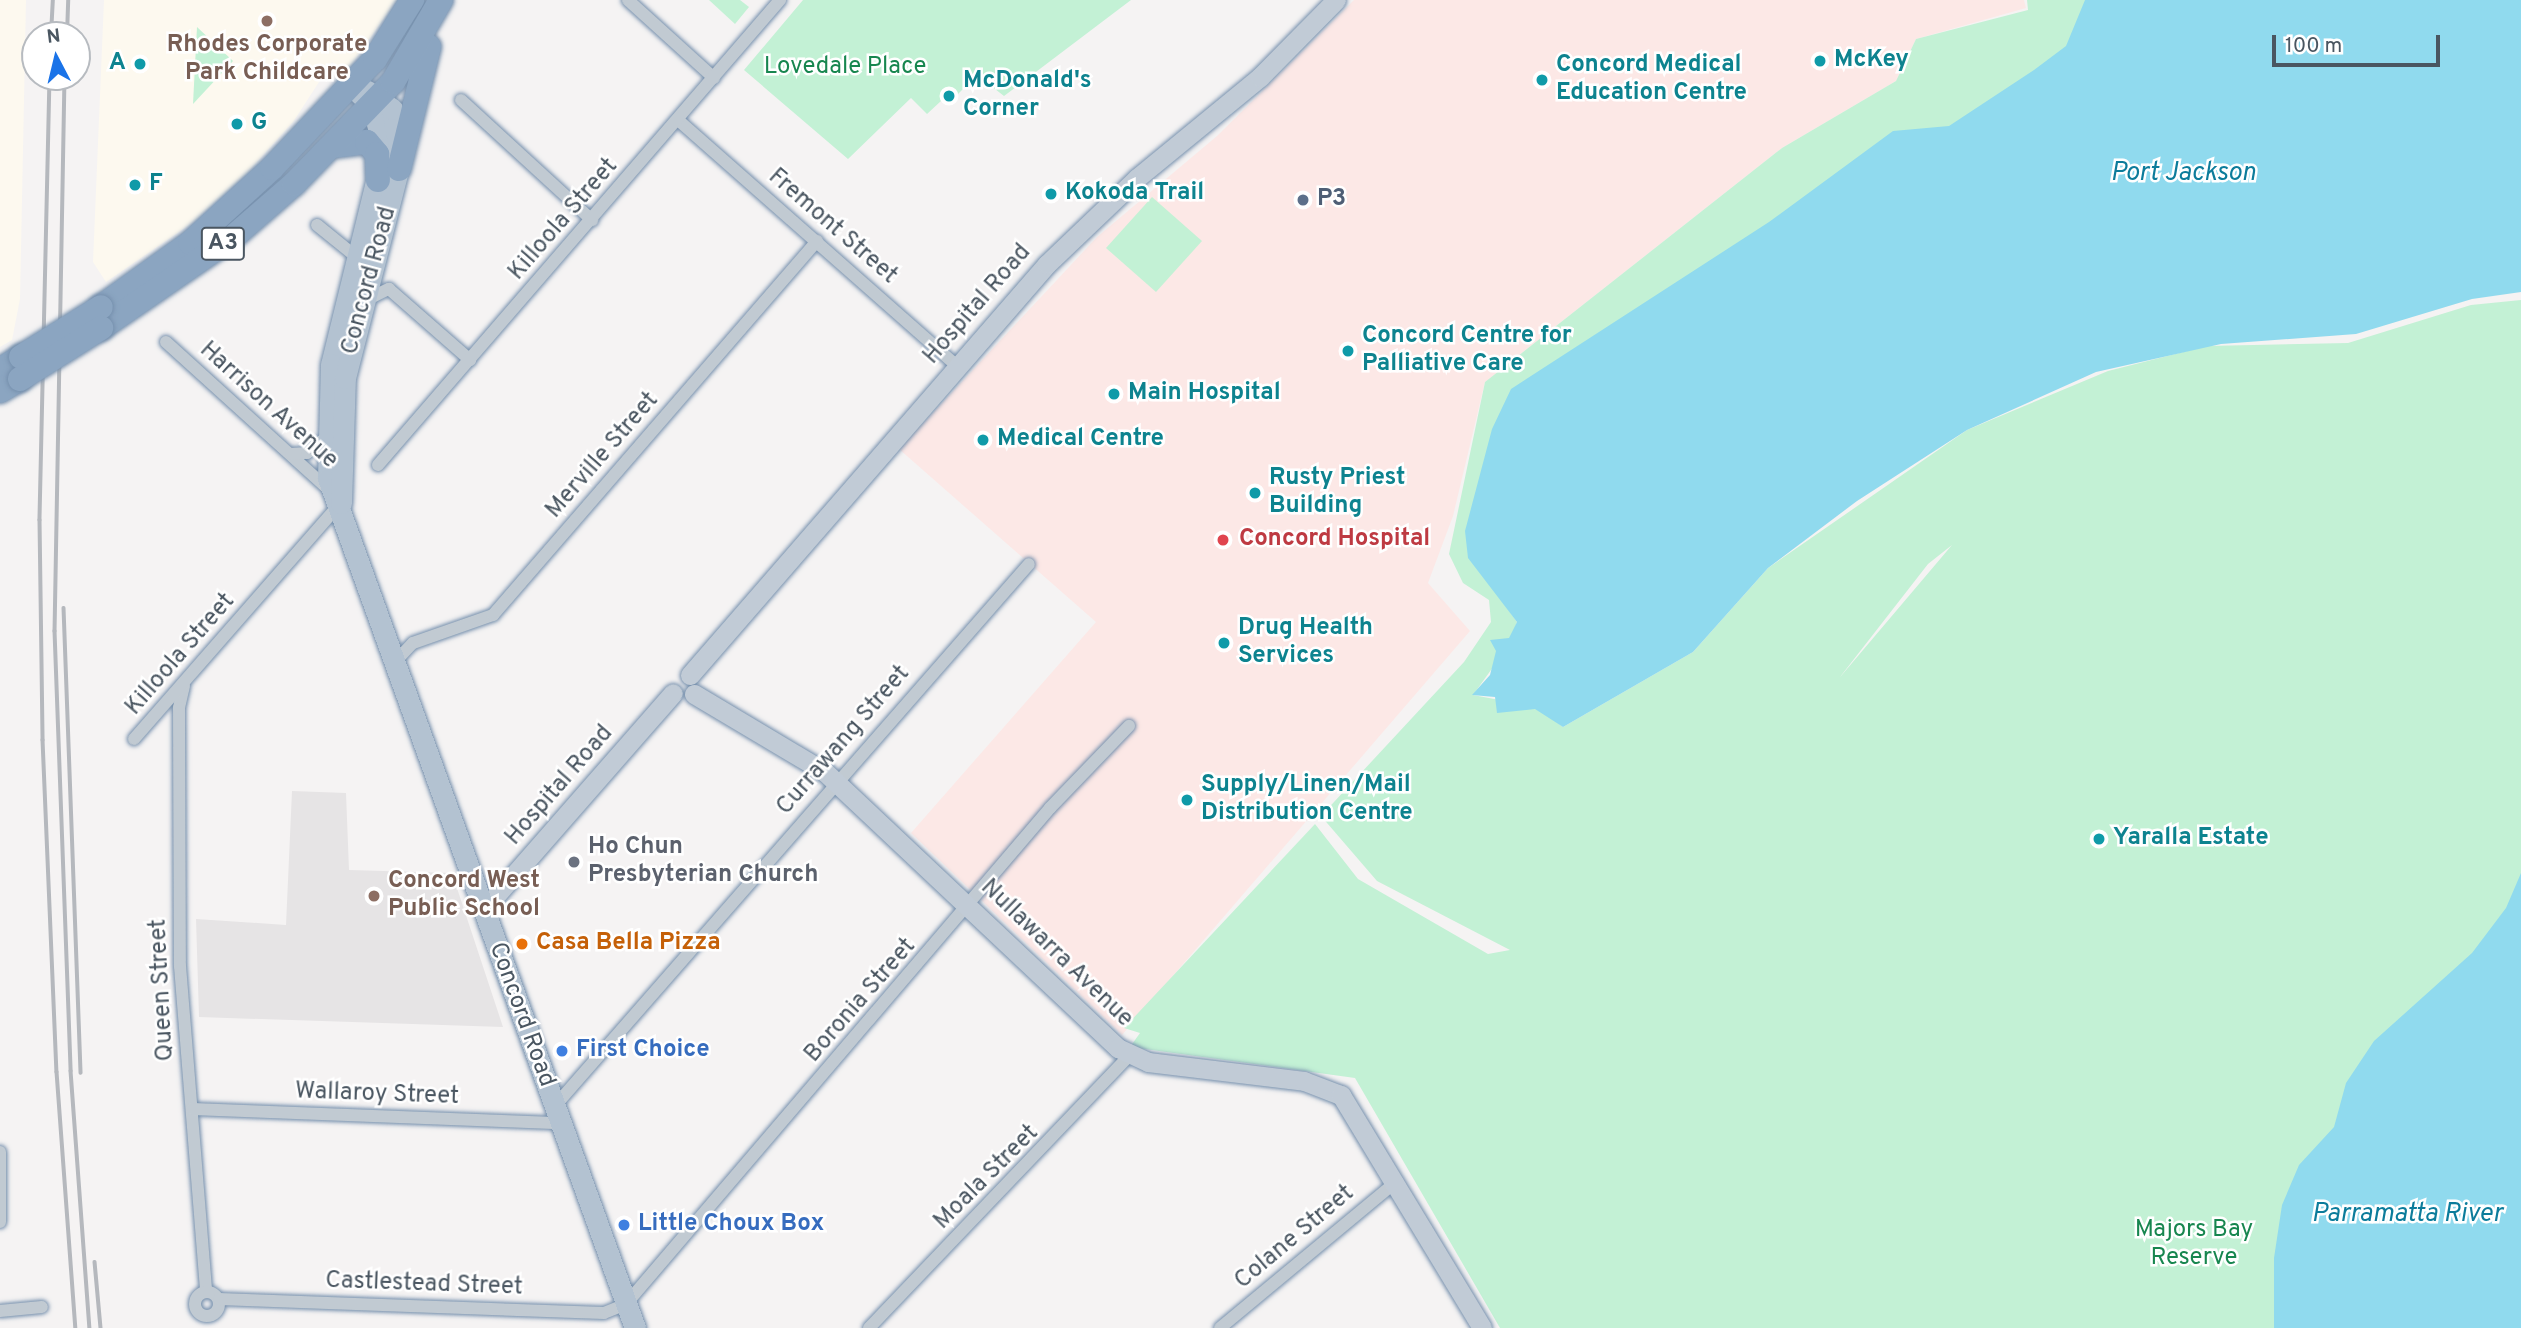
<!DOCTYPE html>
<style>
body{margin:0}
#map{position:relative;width:2521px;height:1328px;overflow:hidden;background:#f5f3f3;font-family:Overpass,sans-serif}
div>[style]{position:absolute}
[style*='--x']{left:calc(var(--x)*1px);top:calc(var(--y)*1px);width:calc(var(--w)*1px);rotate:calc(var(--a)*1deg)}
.commercial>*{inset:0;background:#fdf9ef}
.education>*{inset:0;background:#e6e4e5}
.medical>*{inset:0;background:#fce8e6}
.green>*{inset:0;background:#c3f1d5}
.water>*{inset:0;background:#90daee}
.roads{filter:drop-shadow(0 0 2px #7690ad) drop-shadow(0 0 2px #7690ad)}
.street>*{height:12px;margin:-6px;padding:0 6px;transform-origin:6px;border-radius:6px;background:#c1cad2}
.street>.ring{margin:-6px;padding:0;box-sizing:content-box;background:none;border:12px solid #c1cad2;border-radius:50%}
.secondary>*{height:19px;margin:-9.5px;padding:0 9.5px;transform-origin:9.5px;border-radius:9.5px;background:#c1cbd6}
.primary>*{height:21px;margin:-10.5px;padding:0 10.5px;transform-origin:10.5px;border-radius:10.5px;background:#b3c2d1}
.highway>*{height:24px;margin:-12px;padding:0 12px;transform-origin:12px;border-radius:12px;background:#8ba5c1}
.rail>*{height:3.5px;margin:-1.75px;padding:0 1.75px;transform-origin:1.75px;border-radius:1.75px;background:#b5b8bd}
.bridges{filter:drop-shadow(0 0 2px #7690ad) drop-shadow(0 0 2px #7690ad)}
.highway-bridge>*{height:24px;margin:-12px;padding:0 12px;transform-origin:12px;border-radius:12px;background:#8ba5c1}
.dots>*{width:19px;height:19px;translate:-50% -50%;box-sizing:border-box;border:4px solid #fff;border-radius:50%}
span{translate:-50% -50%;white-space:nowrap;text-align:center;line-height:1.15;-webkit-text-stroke:5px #fff;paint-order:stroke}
.shield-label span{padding:2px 5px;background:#fff;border:2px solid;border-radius:5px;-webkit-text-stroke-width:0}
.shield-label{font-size:23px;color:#4a5661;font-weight:700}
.education-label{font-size:24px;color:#785e54;font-weight:700}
.left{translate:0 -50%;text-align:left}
.culture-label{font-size:24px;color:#0d838f;font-weight:700}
.right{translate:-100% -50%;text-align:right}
.park-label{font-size:24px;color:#17864f}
.service-label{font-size:24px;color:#4e5e75;font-weight:700}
.street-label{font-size:24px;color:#4a5661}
.health-label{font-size:24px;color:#be3a42;font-weight:700}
.worship-label{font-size:24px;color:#5b616d;font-weight:700}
.food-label{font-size:24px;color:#c56008;font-weight:700}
.shop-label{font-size:24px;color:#366cbe;font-weight:700}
.water-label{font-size:26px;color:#0c7c9b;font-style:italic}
.north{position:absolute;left:21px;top:21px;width:70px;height:70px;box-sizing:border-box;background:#fff;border:2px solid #b7bbc0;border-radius:50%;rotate:353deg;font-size:19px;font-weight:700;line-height:28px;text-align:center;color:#4a5661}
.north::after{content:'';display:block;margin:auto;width:24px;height:32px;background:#1a73e8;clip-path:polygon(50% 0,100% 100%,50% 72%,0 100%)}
.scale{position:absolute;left:2272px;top:35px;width:168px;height:32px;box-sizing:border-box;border:4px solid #4a5661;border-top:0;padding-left:9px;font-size:21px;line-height:24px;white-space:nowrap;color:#4a5661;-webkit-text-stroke:5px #fff;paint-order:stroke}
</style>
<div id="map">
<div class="commercial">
<i style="clip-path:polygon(0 0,26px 0,20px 299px,12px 340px,0 347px)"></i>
<i style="clip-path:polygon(104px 0,397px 0,349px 68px,341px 71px,332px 62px,293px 122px,248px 172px,192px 223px,106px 282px,93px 262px)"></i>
</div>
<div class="education">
<i style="clip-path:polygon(292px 791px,346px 793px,349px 870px,452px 873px,503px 1027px,199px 1017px,196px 919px,286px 925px)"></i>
</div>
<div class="medical">
<i style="clip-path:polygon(1354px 0,2024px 0,2026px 8px,1916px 39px,1896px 81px,1782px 148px,1485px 382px,1453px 516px,1428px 583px,1470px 631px,1122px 1035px,911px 833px,1096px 622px,899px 449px,1097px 237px,1217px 136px)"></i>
</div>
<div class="green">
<i style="clip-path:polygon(709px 0,740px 0,749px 7px,735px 24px)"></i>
<i style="clip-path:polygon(803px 0,1131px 0,1004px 96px,977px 75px,949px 103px,941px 101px,927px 114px,911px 98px,848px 159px,744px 70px)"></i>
<i style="clip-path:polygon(evenodd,2027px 0,2096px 0,2073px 56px,1490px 584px,1517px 622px,1509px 645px,1473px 695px,1536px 707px,1563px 727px,1693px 652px,1768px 568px,1967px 430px,2108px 371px,2207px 346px,2348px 343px,2471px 305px,2521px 300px,2521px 941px,2283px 1328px,1500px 1328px,1355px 1078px,1130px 1047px,1140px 1033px,1124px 1028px,1315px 824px,1358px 879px,1488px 954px,1510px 950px,1377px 881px,1321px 816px,1464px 662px,1491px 622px,1489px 600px,1463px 583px,1449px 554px,1485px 382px,1782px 148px,1896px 81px,1916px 39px,2028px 10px,2027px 0,1952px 545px,1841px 676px,1840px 677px,1928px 564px,1952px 545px)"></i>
<i style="clip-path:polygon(197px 27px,233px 61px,193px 104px)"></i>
<i style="clip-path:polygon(1152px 197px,1202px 241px,1156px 292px,1106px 248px)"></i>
</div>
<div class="water">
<i style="clip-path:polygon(2085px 0,2521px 0,2521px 292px,2472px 299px,2356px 334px,2221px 344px,2096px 372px,1967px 430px,1857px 501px,1768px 568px,1693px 652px,1563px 727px,1535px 709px,1497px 713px,1495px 697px,1472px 695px,1490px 675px,1496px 651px,1490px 640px,1509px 638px,1517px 622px,1468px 558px,1465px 531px,1492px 429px,1511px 389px,1769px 222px,1893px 131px,1949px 126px,2034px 70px,2066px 46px)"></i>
<i style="clip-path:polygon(2521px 873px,2521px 1328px,2274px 1328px,2274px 1258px,2282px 1205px,2299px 1165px,2334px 1127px,2346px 1083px,2374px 1041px,2472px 953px,2506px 908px)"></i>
</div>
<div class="roads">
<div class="street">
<i style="--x:628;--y:0;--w:116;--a:42.2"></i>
<i style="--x:461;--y:100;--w:178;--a:42.5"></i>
<i style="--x:678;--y:120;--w:372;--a:41.4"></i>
<i style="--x:317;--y:225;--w:55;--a:39.1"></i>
<i style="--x:364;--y:301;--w:28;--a:-26"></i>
<i style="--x:389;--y:289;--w:108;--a:41.2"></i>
<i style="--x:166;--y:342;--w:219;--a:42.2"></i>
<i style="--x:291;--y:454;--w:16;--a:-4"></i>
<i style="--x:307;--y:453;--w:22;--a:-39"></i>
<i style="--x:378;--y:465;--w:615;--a:-49.16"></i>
<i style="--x:395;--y:662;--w:26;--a:-47"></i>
<i style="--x:413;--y:643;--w:85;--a:-19.3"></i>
<i style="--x:493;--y:615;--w:495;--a:-49.1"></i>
<i style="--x:184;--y:686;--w:23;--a:103"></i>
<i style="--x:179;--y:708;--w:258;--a:89.8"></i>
<i style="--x:180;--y:966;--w:327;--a:85.4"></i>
<i style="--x:134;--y:739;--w:311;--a:-48.8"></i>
<i style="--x:554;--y:1107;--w:721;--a:-48.82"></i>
<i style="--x:192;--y:1109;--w:369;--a:2.2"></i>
<i style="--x:0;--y:1152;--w:70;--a:90"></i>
<i class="ring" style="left:195px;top:1292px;width:12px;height:12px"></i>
<i style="--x:219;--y:1299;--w:385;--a:2.1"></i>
<i style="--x:604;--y:1313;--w:24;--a:-22"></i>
<i style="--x:626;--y:1304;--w:653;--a:-49.47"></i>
<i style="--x:1050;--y:808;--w:114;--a:-46.1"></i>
<i style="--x:0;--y:1311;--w:42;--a:-5.4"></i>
<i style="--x:869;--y:1328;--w:379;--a:-46.3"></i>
<i style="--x:1220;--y:1328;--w:230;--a:-39.7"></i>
</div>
<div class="secondary">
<i style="--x:690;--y:675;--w:544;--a:-49.02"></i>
<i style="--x:1047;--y:264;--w:124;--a:-43.7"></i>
<i style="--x:1137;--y:178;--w:159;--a:-39.4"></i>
<i style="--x:1260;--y:77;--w:108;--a:-45.4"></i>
<i style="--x:694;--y:694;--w:152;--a:30.8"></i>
<i style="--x:825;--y:772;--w:403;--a:43.3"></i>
<i style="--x:1118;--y:1048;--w:33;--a:25"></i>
<i style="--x:1148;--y:1062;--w:157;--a:6.9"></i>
<i style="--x:1304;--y:1081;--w:40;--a:21"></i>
<i style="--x:1341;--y:1095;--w:272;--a:58.8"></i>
<i style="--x:483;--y:910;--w:288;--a:-48.8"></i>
</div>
<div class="primary">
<i style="--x:352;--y:86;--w:28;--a:45"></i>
<i style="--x:372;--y:106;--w:45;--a:74.4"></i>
<i style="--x:384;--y:149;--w:221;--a:103.8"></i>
<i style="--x:331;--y:364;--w:114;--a:91.5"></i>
<i style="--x:328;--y:478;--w:904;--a:70.14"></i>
<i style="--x:341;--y:503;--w:125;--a:-88.2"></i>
<i style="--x:345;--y:378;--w:227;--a:-75.7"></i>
<i style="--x:401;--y:158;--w:50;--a:-100.4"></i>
<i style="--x:392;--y:109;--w:31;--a:-144"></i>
</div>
<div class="highway">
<i style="--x:333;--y:146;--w:34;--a:-7"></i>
<i style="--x:367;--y:142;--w:16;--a:50"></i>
<i style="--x:377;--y:154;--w:26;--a:88"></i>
<i style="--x:399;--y:169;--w:126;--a:-76.2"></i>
<i style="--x:101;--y:307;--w:110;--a:-35.7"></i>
<i style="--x:190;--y:243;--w:111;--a:-42.4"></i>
<i style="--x:272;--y:168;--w:150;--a:-46.6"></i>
<i style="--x:375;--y:59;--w:70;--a:-57.9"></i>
<i style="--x:101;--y:328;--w:159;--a:-34.5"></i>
<i style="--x:232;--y:238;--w:82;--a:-41.1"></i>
<i style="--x:294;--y:184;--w:142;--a:-45.9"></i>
<i style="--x:393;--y:82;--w:95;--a:-59.7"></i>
<i style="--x:0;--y:370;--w:25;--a:-32"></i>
<i style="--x:0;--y:391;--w:23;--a:-31"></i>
</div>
</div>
<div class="rail">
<i style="--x:51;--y:35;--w:35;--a:-87"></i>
<i style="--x:67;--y:35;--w:35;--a:-88"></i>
<i style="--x:50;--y:77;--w:443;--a:91.3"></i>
<i style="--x:40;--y:520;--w:220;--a:89.2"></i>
<i style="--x:43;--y:740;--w:332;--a:87.6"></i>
<i style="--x:57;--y:1072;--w:257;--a:85.8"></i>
<i style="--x:65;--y:77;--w:554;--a:91.03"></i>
<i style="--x:55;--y:631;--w:440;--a:87.9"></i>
<i style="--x:71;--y:1071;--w:258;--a:85.8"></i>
<i style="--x:64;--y:608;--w:465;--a:87.9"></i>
<i style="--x:95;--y:1262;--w:66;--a:84.8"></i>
</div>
<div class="bridges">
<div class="highway-bridge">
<i style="--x:21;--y:357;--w:94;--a:-32"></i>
<i style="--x:20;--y:379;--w:96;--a:-32.2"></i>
</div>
</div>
<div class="dots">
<i style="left:267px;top:21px;background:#8d6e63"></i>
<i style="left:1820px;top:61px;background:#0f9aa8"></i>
<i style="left:140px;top:64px;background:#0f9aa8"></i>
<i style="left:1542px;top:80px;background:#0f9aa8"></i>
<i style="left:949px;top:96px;background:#0f9aa8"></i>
<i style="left:237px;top:124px;background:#0f9aa8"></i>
<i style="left:135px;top:185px;background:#0f9aa8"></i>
<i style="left:1051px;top:194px;background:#0f9aa8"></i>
<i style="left:1303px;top:200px;background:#5c6f8a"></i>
<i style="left:1348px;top:351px;background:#0f9aa8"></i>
<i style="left:1114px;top:394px;background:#0f9aa8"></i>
<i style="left:983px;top:440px;background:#0f9aa8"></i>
<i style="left:1255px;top:493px;background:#0f9aa8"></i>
<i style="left:1223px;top:540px;background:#e0444e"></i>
<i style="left:1224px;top:643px;background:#0f9aa8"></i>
<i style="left:1187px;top:800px;background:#0f9aa8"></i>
<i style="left:2099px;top:839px;background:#0f9aa8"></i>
<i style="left:574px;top:862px;background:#6b7280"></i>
<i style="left:374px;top:896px;background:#8d6e63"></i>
<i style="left:522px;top:944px;background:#e8710a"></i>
<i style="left:562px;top:1051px;background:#3f7fe0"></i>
<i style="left:624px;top:1225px;background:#3f7fe0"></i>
</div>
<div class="shield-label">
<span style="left:223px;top:244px">A3</span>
</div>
<div class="education-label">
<span style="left:267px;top:60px">Rhodes Corporate<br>Park Childcare</span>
<span class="left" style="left:388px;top:896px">Concord West<br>Public School</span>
</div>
<div class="culture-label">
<span class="left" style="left:1834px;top:61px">McKey</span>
<span class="right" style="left:126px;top:64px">A</span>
<span class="left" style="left:1556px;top:80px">Concord Medical<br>Education Centre</span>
<span class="left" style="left:963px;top:96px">McDonald's<br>Corner</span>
<span class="left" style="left:251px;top:124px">G</span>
<span class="left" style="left:149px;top:185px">F</span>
<span class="left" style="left:1065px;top:194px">Kokoda Trail</span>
<span class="left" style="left:1362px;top:351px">Concord Centre for<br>Palliative Care</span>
<span class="left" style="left:1128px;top:394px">Main Hospital</span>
<span class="left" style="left:997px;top:440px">Medical Centre</span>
<span class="left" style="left:1269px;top:493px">Rusty Priest<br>Building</span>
<span class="left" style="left:1238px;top:643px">Drug Health<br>Services</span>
<span class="left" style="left:1201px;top:800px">Supply/Linen/Mail<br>Distribution Centre</span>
<span class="left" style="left:2113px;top:839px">Yaralla Estate</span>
</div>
<div class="park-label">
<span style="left:845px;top:68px">Lovedale Place</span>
<span style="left:2194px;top:1245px">Majors Bay<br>Reserve</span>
</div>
<div class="service-label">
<span class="left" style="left:1317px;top:200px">P3</span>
</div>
<div class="street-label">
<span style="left:564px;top:220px;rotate:-49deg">Killoola Street</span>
<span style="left:832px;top:227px;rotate:41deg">Fremont Street</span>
<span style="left:370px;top:281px;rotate:-75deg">Concord Road</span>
<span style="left:978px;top:305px;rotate:-49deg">Hospital Road</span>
<span style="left:268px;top:406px;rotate:42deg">Harrison Avenue</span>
<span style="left:603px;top:456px;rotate:-49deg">Merville Street</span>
<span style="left:181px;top:655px;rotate:-49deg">Killoola Street</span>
<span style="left:844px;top:741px;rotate:-49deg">Currawang Street</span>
<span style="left:560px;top:786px;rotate:-49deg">Hospital Road</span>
<span style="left:1056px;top:954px;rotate:44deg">Nullawarra Avenue</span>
<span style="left:163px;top:990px;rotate:-93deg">Queen Street</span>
<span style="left:861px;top:1001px;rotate:-49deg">Boronia Street</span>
<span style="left:521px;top:1015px;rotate:70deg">Concord Road</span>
<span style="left:377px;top:1095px;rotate:2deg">Wallaroy Street</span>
<span style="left:987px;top:1178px;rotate:-45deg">Moala Street</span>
<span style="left:1295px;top:1238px;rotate:-40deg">Colane Street</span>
<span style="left:424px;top:1285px;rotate:2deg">Castlestead Street</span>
</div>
<div class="health-label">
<span class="left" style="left:1239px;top:540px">Concord Hospital</span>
</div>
<div class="worship-label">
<span class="left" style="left:588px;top:862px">Ho Chun<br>Presbyterian Church</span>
</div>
<div class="food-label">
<span class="left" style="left:536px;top:944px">Casa Bella Pizza</span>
</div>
<div class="shop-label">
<span class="left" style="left:576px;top:1051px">First Choice</span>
<span class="left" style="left:638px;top:1225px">Little Choux Box</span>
</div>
<div class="water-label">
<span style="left:2183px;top:174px">Port Jackson</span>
<span style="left:2407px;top:1215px">Parramatta River</span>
</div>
<div class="north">N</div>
<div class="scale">100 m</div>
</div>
